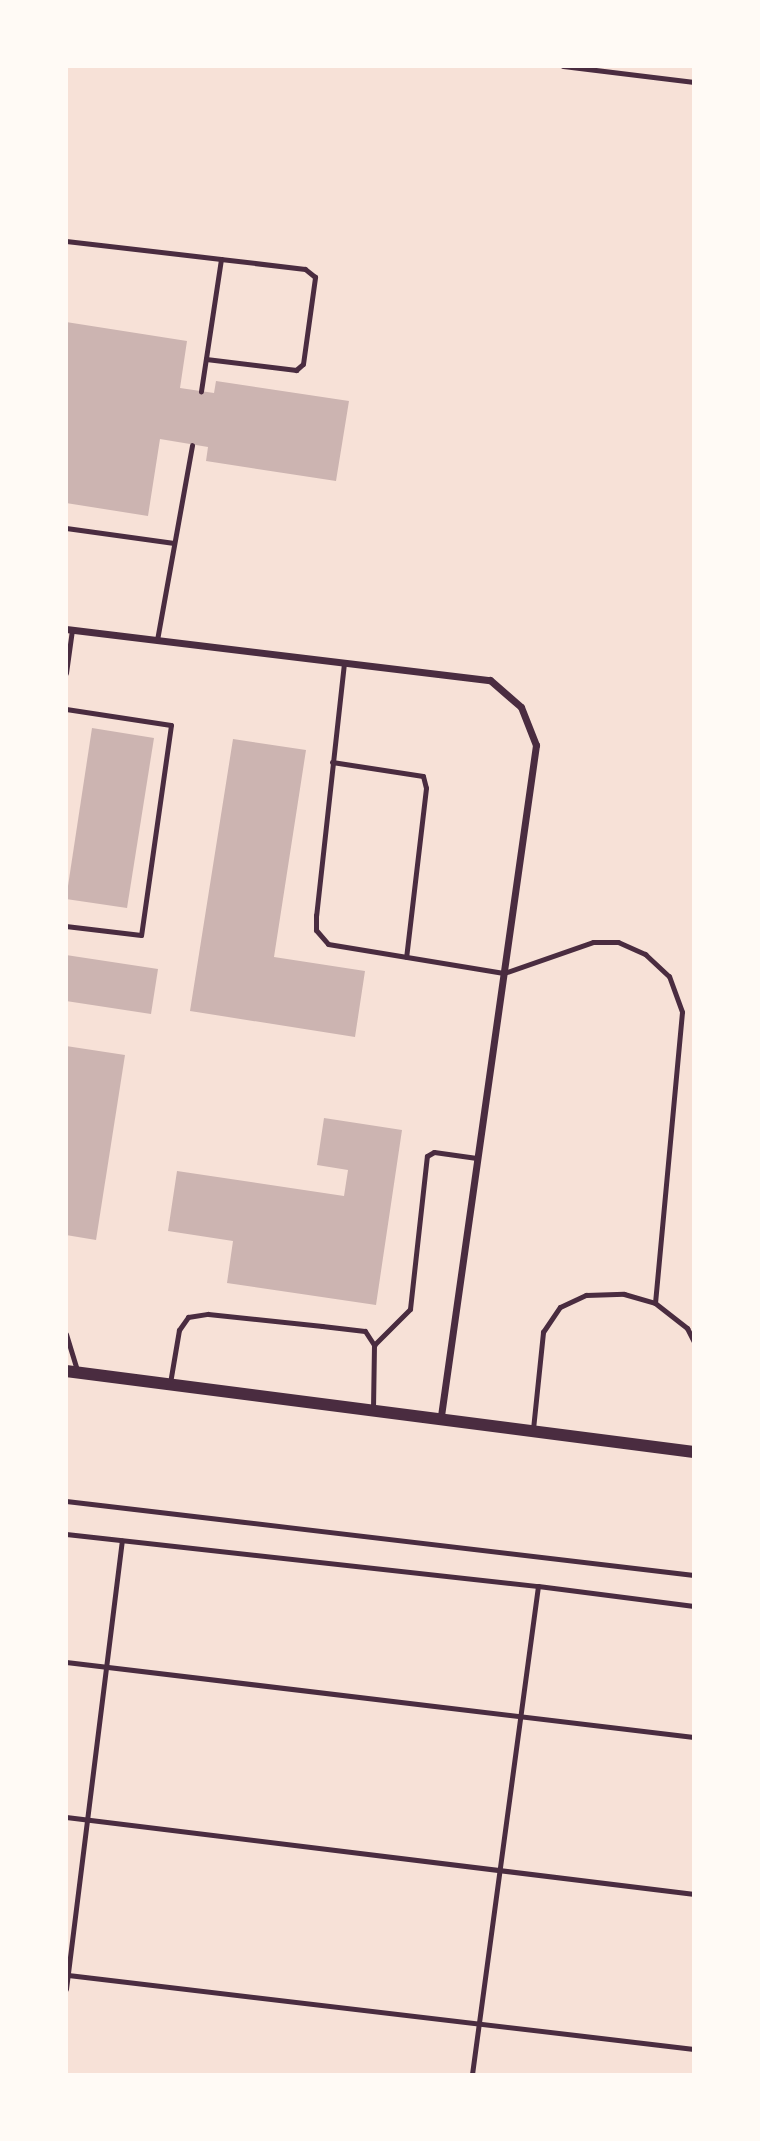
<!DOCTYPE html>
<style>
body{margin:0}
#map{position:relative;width:760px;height:2141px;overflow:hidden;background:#f7e1d7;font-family:"Golos Text",sans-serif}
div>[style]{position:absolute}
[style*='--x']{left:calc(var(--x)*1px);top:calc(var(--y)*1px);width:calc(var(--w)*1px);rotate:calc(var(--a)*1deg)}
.building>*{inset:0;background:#ccb4b1}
.service>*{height:5px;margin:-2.5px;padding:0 2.5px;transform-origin:2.5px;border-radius:2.5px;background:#4a2c40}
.minor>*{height:7px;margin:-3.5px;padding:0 3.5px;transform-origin:3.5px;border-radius:3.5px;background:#4a2c40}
.tertiary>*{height:12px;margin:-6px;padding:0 6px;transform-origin:6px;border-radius:6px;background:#4a2c40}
span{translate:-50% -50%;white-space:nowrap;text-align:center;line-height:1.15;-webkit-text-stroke:6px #fffaf5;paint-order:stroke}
.frame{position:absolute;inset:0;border:68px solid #fffaf5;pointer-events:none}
</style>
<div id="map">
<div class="building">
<i style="clip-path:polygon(66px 322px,187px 341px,180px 388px,214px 393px,216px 381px,349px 401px,336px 481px,206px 461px,208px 447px,160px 439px,148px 516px,66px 503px)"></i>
<i style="clip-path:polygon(92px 728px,154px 738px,127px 908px,66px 899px)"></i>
<i style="clip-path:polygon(233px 739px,306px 750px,274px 957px,365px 971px,355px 1037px,190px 1011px)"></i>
<i style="clip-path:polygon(66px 955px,158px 969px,151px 1014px,66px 1001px)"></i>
<i style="clip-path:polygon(66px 1046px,125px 1055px,96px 1240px,66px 1235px)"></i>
<i style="clip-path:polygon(324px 1118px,402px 1130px,376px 1305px,227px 1283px,233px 1241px,168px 1231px,177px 1171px,344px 1196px,348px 1170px,317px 1165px)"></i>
</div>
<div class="service">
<i style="--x:563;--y:66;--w:132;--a:7"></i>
<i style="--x:66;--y:241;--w:156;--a:6.6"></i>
<i style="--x:221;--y:259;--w:134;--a:98.6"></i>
<i style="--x:206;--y:359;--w:91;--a:7"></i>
<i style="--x:296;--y:370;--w:9;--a:-41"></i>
<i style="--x:303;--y:364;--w:88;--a:-82.1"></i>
<i style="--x:315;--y:277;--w:13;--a:-141"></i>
<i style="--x:305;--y:269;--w:85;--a:-173.2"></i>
<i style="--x:66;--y:528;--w:109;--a:7.9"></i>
<i style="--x:157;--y:640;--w:198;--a:-79.8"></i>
<i style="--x:344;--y:663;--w:254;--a:96.3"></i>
<i style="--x:316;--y:915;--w:15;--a:90"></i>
<i style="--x:316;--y:930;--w:18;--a:49"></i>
<i style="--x:328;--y:944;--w:178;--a:9.4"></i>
<i style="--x:504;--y:973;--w:94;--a:-19.2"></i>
<i style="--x:593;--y:942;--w:25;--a:0"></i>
<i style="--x:618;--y:942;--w:30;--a:24"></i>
<i style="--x:645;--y:954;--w:33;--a:43"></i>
<i style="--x:669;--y:976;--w:38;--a:70"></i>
<i style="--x:682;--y:1012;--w:292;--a:95.3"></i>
<i style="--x:66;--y:673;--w:43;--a:-82.1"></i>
<i style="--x:66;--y:709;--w:106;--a:8.7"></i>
<i style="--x:171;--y:725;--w:212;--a:98.1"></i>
<i style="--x:141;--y:935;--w:76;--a:-173.2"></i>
<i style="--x:332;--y:762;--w:92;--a:8.7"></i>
<i style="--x:423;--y:776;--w:12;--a:76"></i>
<i style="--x:426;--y:788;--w:170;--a:96.7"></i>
<i style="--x:66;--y:1334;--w:39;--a:73"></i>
<i style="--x:374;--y:1345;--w:51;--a:-45"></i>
<i style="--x:410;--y:1309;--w:154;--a:-83.7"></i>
<i style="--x:427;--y:1156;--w:8;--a:-30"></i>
<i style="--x:434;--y:1152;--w:43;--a:7.9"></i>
<i style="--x:170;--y:1383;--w:54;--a:-80.4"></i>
<i style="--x:179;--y:1330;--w:16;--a:-55"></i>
<i style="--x:188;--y:1317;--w:20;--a:-9"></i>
<i style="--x:208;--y:1314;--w:115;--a:6"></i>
<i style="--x:322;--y:1326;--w:43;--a:6.6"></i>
<i style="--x:365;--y:1331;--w:17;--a:57"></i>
<i style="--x:374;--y:1345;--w:63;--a:90.9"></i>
<i style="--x:533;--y:1429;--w:98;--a:-84.1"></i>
<i style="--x:543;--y:1332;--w:30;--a:-56"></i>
<i style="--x:560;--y:1307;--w:29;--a:-25"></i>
<i style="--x:586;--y:1295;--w:38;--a:-2"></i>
<i style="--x:624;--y:1294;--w:32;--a:16"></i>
<i style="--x:655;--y:1303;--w:41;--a:38"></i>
<i style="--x:687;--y:1328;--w:16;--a:63"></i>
<i style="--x:66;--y:1501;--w:632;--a:6.72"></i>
<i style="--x:66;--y:1534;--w:475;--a:6.3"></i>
<i style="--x:538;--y:1586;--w:492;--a:97.7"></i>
<i style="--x:538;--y:1586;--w:157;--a:7.3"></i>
<i style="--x:66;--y:1662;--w:632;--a:6.81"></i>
<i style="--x:66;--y:1817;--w:633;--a:6.99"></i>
<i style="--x:68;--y:1975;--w:630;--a:6.74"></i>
<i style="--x:66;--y:1989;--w:452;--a:-82.9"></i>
</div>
<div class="minor">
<i style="--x:66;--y:629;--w:427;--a:6.9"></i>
<i style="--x:490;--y:680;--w:41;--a:41.1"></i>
<i style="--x:521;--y:707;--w:41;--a:68.5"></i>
<i style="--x:536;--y:745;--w:678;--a:98.06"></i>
</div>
<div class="tertiary">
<i style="--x:66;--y:1371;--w:633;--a:7.35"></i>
</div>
<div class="frame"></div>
</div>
